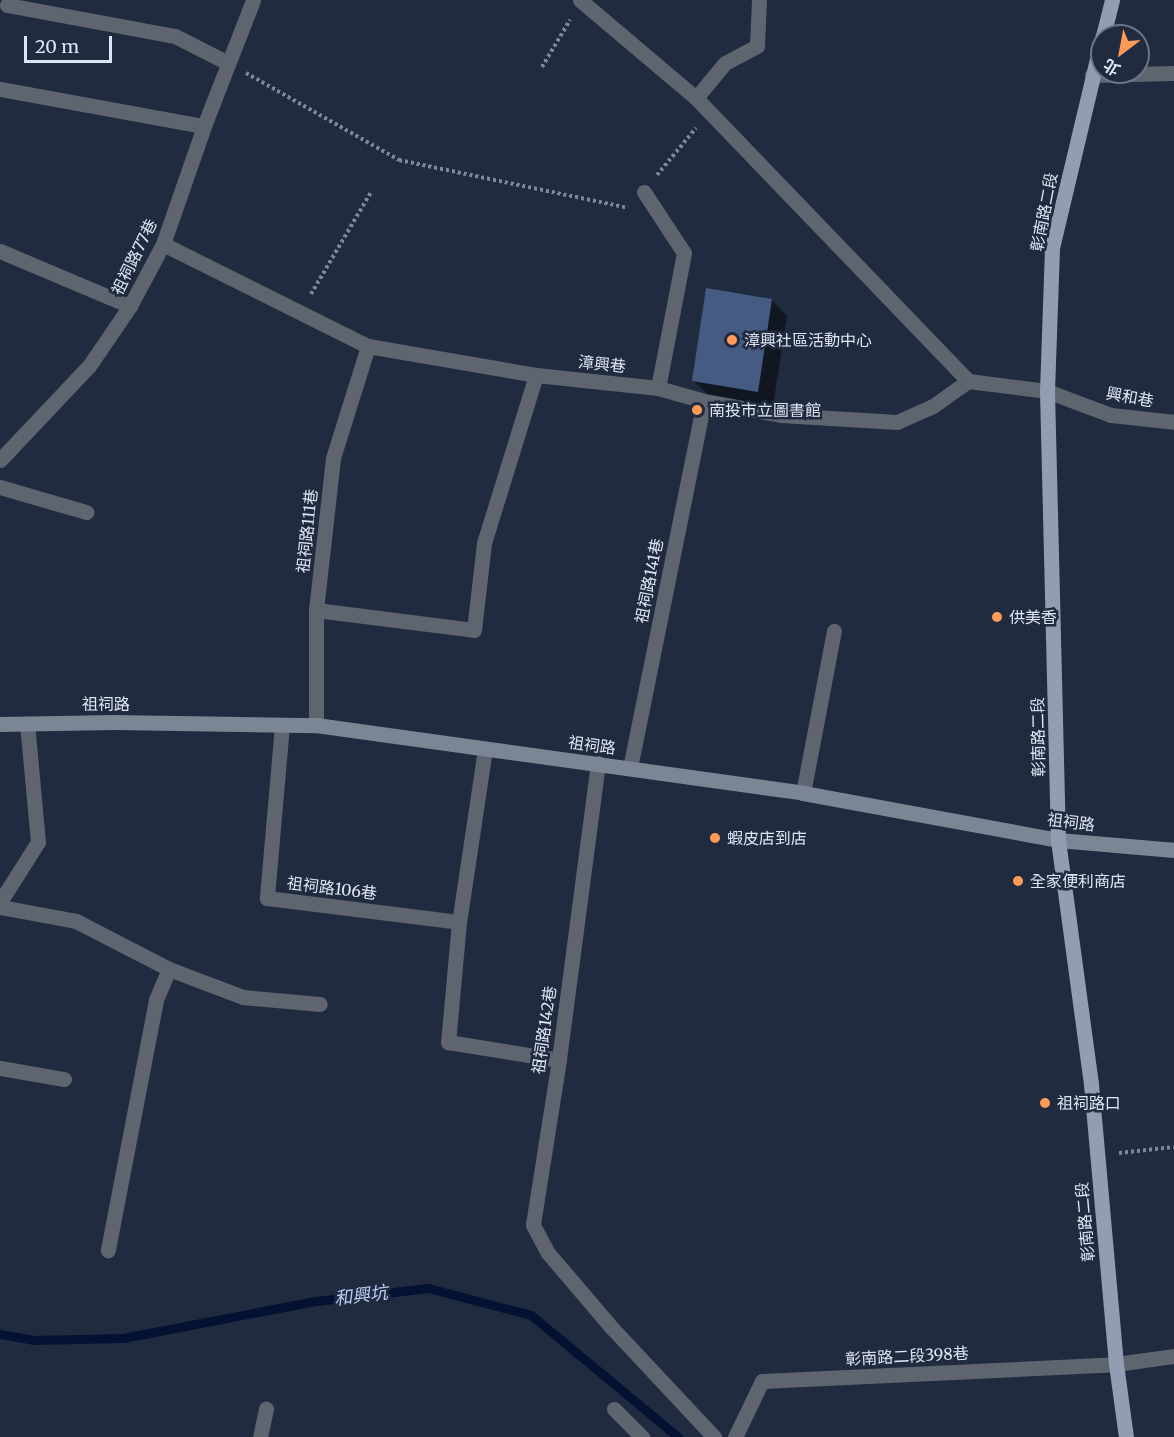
<!DOCTYPE html>
<meta charset="utf-8">
<style>
body{margin:0}
#map{position:relative;width:1174px;height:1437px;overflow:hidden;background:#212b3f;font-family:Merriweather,"Noto Sans TC",serif}
div>[style]{position:absolute}
[style*='--x']{left:calc(var(--x)*1px);top:calc(var(--y)*1px);width:calc(var(--w)*1px);rotate:calc(var(--a)*1deg)}
.shadow>*{inset:0;background:#0007}
.stream>*{height:9px;margin:-4.5px;padding:0 4.5px;transform-origin:4.5px;border-radius:4.5px;background:#031132}
.building>*{inset:0;background:#465b82}
.path>*{height:4px;margin-top:-2px;transform-origin:0;background:repeating-linear-gradient(90deg,#7f8898 0 3px,transparent 0 6px)}
.lane>*{height:15px;margin:-7.5px;padding:0 7.5px;transform-origin:7.5px;border-radius:7.5px;background:#5f656f}
.secondary>*{height:15px;margin:-7.5px;padding:0 7.5px;transform-origin:7.5px;border-radius:7.5px;background:#7c8594}
.primary>*{height:15px;margin:-7.5px;padding:0 7.5px;transform-origin:7.5px;border-radius:7.5px;background:#929db1}
.dots>*{width:16px;height:16px;translate:-50% -50%;box-sizing:border-box;border:3px solid #212b3f;border-radius:50%}
span{translate:-50% -50%;white-space:nowrap;text-align:center;line-height:1.15;-webkit-text-stroke:5px #212b3f;paint-order:stroke}
.street-label{font-size:16px;color:#dee5f2}
.poi-label{font-size:16px;color:#dee5f2}
.left{translate:0 -50%;text-align:left}
.water-label{font-size:18px;color:#b8cef5;font-style:italic}
.north{position:absolute;left:1090px;top:24px;width:60px;height:60px;box-sizing:border-box;background:#212b3f;border:2px solid #6d7587;border-radius:50%;rotate:212deg;font-size:16px;font-weight:700;line-height:24px;text-align:center;color:#dee5f2}
.north::after{content:'';display:block;margin:auto;width:21px;height:27px;background:#ff9b59;clip-path:polygon(50% 0,100% 100%,50% 72%,0 100%)}
.scale{position:absolute;left:24px;top:36px;width:88px;height:27px;box-sizing:border-box;border:3px solid #dee5f2;border-top:0;padding-left:8px;font-size:18px;line-height:21px;white-space:nowrap;color:#dee5f2;-webkit-text-stroke:4px #212b3f;paint-order:stroke}
</style>
<div id="map">
<div class="shadow">
<i style="clip-path:polygon(772px 300px,787px 316px,773px 406px,709px 396px,694px 381px)"></i>
</div>
<div class="stream">
<i style="--x:0;--y:1334;--w:34;--a:10"></i>
<i style="--x:33;--y:1340;--w:90;--a:-1.3"></i>
<i style="--x:123;--y:1338;--w:197;--a:-10.9"></i>
<i style="--x:316;--y:1301;--w:113;--a:-6.6"></i>
<i style="--x:428;--y:1288;--w:106;--a:14.7"></i>
<i style="--x:531;--y:1315;--w:191;--a:39.7"></i>
</div>
<div class="building">
<i style="clip-path:polygon(706px 288px,772px 299px,758px 392px,692px 381px)"></i>
</div>
<div class="path">
<i style="--x:542;--y:67;--w:55;--a:-59.2"></i>
<i style="--x:246;--y:73;--w:176;--a:29.6"></i>
<i style="--x:399;--y:160;--w:234;--a:11.8"></i>
<i style="--x:657;--y:175;--w:61;--a:-50.3"></i>
<i style="--x:311;--y:294;--w:118;--a:-59.5"></i>
<i style="--x:1119;--y:1153;--w:55;--a:-6.2"></i>
</div>
<div class="lane">
<i style="--x:580;--y:0;--w:152;--a:40.2"></i>
<i style="--x:696;--y:98;--w:393;--a:46.1"></i>
<i style="--x:7;--y:5;--w:171;--a:10.5"></i>
<i style="--x:175;--y:36;--w:59;--a:27"></i>
<i style="--x:1092;--y:75;--w:82;--a:-1.4"></i>
<i style="--x:0;--y:89;--w:207;--a:10.3"></i>
<i style="--x:696;--y:98;--w:45;--a:-50.4"></i>
<i style="--x:725;--y:63;--w:36;--a:-28"></i>
<i style="--x:757;--y:46;--w:46;--a:-87.5"></i>
<i style="--x:644;--y:192;--w:73;--a:56.7"></i>
<i style="--x:684;--y:253;--w:137;--a:100.9"></i>
<i style="--x:163;--y:244;--w:229;--a:26.5"></i>
<i style="--x:368;--y:346;--w:170;--a:9.8"></i>
<i style="--x:536;--y:375;--w:123;--a:6.1"></i>
<i style="--x:658;--y:388;--w:48;--a:15.8"></i>
<i style="--x:704;--y:401;--w:78;--a:10.3"></i>
<i style="--x:781;--y:415;--w:116;--a:3.5"></i>
<i style="--x:897;--y:422;--w:39;--a:-24"></i>
<i style="--x:933;--y:406;--w:43;--a:-35.5"></i>
<i style="--x:968;--y:381;--w:80;--a:7.2"></i>
<i style="--x:1047;--y:391;--w:68;--a:20.6"></i>
<i style="--x:1111;--y:415;--w:63;--a:6.3"></i>
<i style="--x:0;--y:251;--w:141;--a:22.9"></i>
<i style="--x:0;--y:460;--w:129;--a:-46.6"></i>
<i style="--x:89;--y:366;--w:73;--a:-55.7"></i>
<i style="--x:130;--y:306;--w:70;--a:-62"></i>
<i style="--x:163;--y:244;--w:125;--a:-70.8"></i>
<i style="--x:204;--y:126;--w:135;--a:-68.7"></i>
<i style="--x:0;--y:487;--w:90;--a:16.2"></i>
<i style="--x:316;--y:610;--w:159;--a:7.2"></i>
<i style="--x:474;--y:630;--w:88;--a:-83.4"></i>
<i style="--x:484;--y:543;--w:176;--a:-72.8"></i>
<i style="--x:282;--y:725;--w:174;--a:95"></i>
<i style="--x:267;--y:898;--w:193;--a:7.1"></i>
<i style="--x:316;--y:725;--w:115;--a:-90"></i>
<i style="--x:316;--y:610;--w:153;--a:-83.6"></i>
<i style="--x:333;--y:458;--w:117;--a:-72.6"></i>
<i style="--x:485;--y:749;--w:175;--a:98.5"></i>
<i style="--x:459;--y:922;--w:121;--a:95.2"></i>
<i style="--x:448;--y:1042;--w:112;--a:9.2"></i>
<i style="--x:598;--y:763;--w:300;--a:97.5"></i>
<i style="--x:559;--y:1060;--w:167;--a:99"></i>
<i style="--x:533;--y:1225;--w:32;--a:62"></i>
<i style="--x:548;--y:1253;--w:100;--a:49.5"></i>
<i style="--x:613;--y:1329;--w:148;--a:46.9"></i>
<i style="--x:630;--y:768;--w:374;--a:-78.6"></i>
<i style="--x:803;--y:793;--w:165;--a:-79.2"></i>
<i style="--x:0;--y:902;--w:71;--a:-57.7"></i>
<i style="--x:38;--y:842;--w:119;--a:-95.3"></i>
<i style="--x:0;--y:907;--w:77;--a:10.4"></i>
<i style="--x:76;--y:921;--w:105;--a:27.3"></i>
<i style="--x:169;--y:969;--w:34;--a:113"></i>
<i style="--x:156;--y:1000;--w:255;--a:100.9"></i>
<i style="--x:169;--y:969;--w:79;--a:20.7"></i>
<i style="--x:243;--y:997;--w:77;--a:5.2"></i>
<i style="--x:0;--y:1068;--w:65;--a:9.8"></i>
<i style="--x:614;--y:1409;--w:40;--a:45"></i>
<i style="--x:260;--y:1437;--w:29;--a:-78"></i>
<i style="--x:735;--y:1437;--w:62;--a:-64.3"></i>
<i style="--x:762;--y:1381;--w:354;--a:-2.7"></i>
<i style="--x:1116;--y:1364;--w:59;--a:-7.9"></i>
</div>
<div class="secondary">
<i style="--x:0;--y:724;--w:114;--a:-1"></i>
<i style="--x:114;--y:722;--w:202;--a:0.9"></i>
<i style="--x:316;--y:725;--w:492;--a:7.9"></i>
<i style="--x:803;--y:793;--w:259;--a:10.4"></i>
<i style="--x:1058;--y:840;--w:116;--a:4.9"></i>
</div>
<div class="primary">
<i style="--x:1103;--y:36;--w:37;--a:-76"></i>
<i style="--x:1102;--y:38;--w:216;--a:103.4"></i>
<i style="--x:1052;--y:248;--w:143;--a:92"></i>
<i style="--x:1047;--y:391;--w:449;--a:88.6"></i>
<i style="--x:1058;--y:840;--w:246;--a:82.3"></i>
<i style="--x:1091;--y:1084;--w:281;--a:84.9"></i>
<i style="--x:1116;--y:1364;--w:74;--a:82.2"></i>
</div>
<div class="dots">
<i style="left:732px;top:340px;background:#ff9b59"></i>
<i style="left:697px;top:410px;background:#ff9b59"></i>
<i style="left:997px;top:617px;background:#ff9b59"></i>
<i style="left:715px;top:838px;background:#ff9b59"></i>
<i style="left:1018px;top:881px;background:#ff9b59"></i>
<i style="left:1045px;top:1103px;background:#ff9b59"></i>
</div>
<div class="street-label">
<span style="left:1044px;top:212px;rotate:-79deg">彰南路二段</span>
<span style="left:134px;top:257px;rotate:-64deg">祖祠路77巷</span>
<span style="left:602px;top:364px;rotate:6deg">漳興巷</span>
<span style="left:1130px;top:397px;rotate:10deg">興和巷</span>
<span style="left:307px;top:531px;rotate:-84deg">祖祠路111巷</span>
<span style="left:649px;top:581px;rotate:-79deg">祖祠路141巷</span>
<span style="left:106px;top:704px">祖祠路</span>
<span style="left:1038px;top:737px;rotate:-91deg">彰南路二段</span>
<span style="left:592px;top:745px;rotate:8deg">祖祠路</span>
<span style="left:1071px;top:822px;rotate:7deg">祖祠路</span>
<span style="left:332px;top:888px;rotate:7deg">祖祠路106巷</span>
<span style="left:544px;top:1030px;rotate:-82deg">祖祠路142巷</span>
<span style="left:1085px;top:1222px;rotate:-95deg">彰南路二段</span>
<span style="left:907px;top:1356px;rotate:-3deg">彰南路二段398巷</span>
</div>
<div class="poi-label">
<span class="left" style="left:744px;top:340px">漳興社區活動中心</span>
<span class="left" style="left:709px;top:410px">南投市立圖書館</span>
<span class="left" style="left:1009px;top:617px">供美香</span>
<span class="left" style="left:727px;top:838px">蝦皮店到店</span>
<span class="left" style="left:1030px;top:881px">全家便利商店</span>
<span class="left" style="left:1057px;top:1103px">祖祠路口</span>
</div>
<div class="water-label">
<span style="left:361px;top:1296px;rotate:-7deg">和興坑</span>
</div>
<div class="north">北</div>
<div class="scale">20 m</div>
</div>
